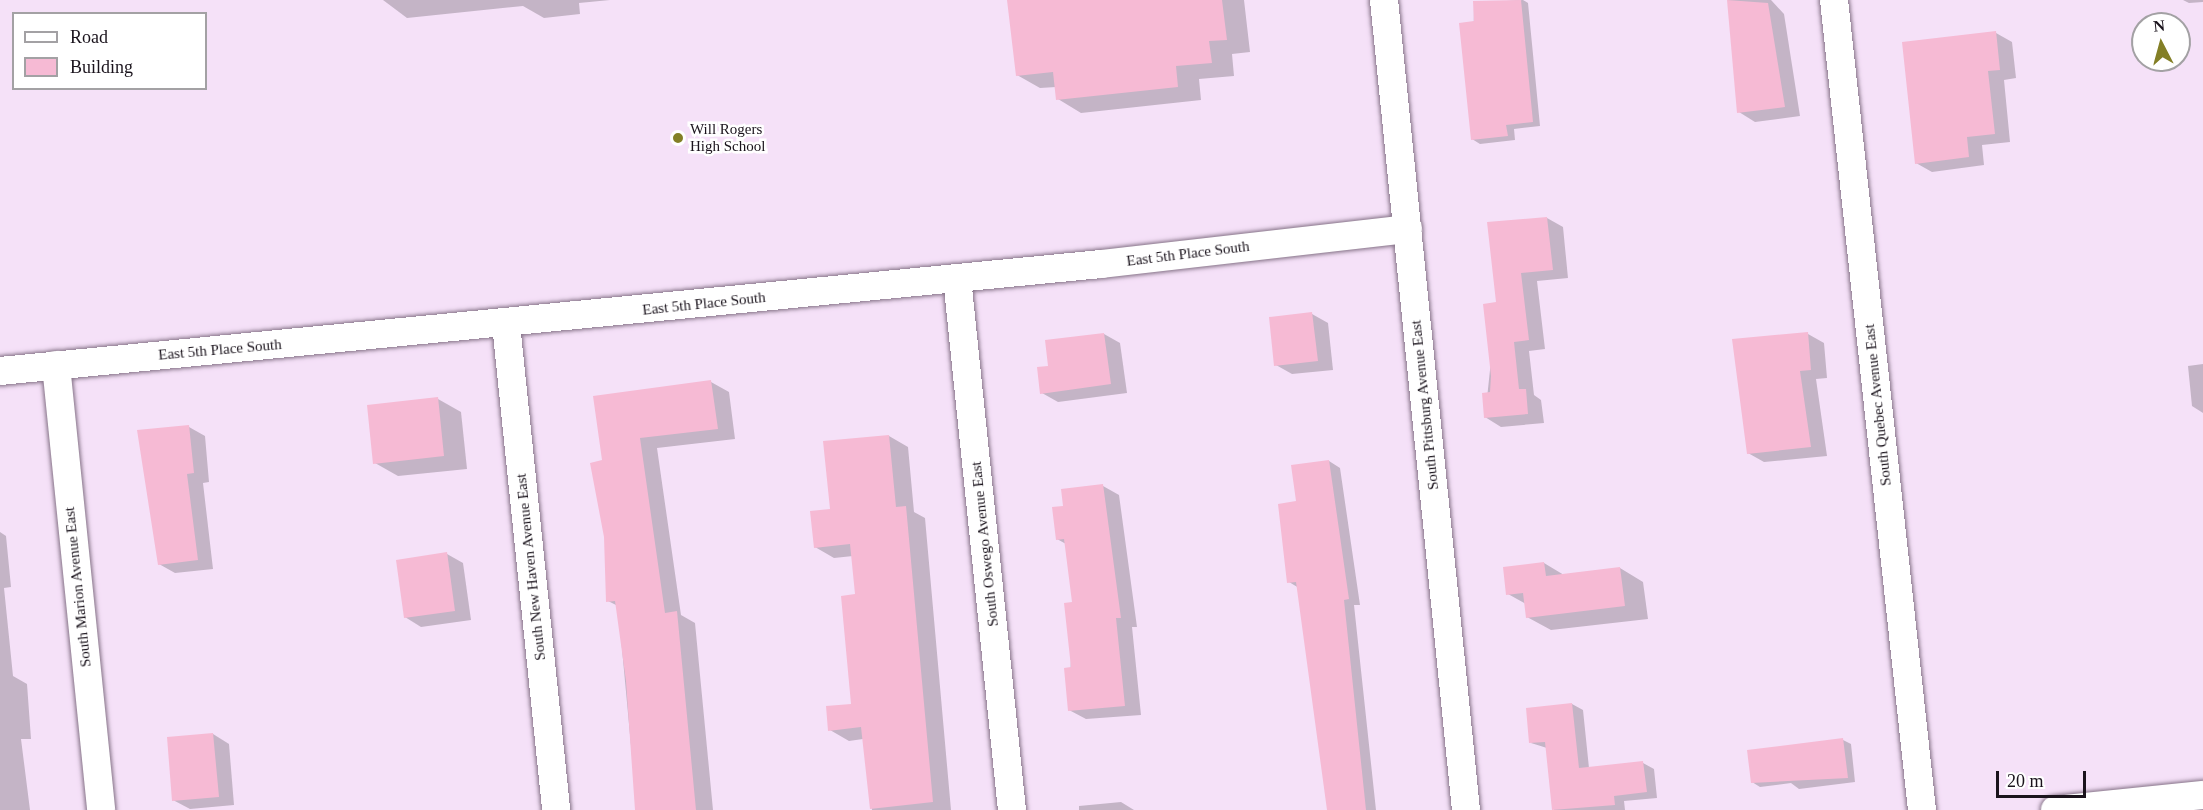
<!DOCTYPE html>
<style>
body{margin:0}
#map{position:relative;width:2203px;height:810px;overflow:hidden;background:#f5e1f8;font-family:"Times New Roman",serif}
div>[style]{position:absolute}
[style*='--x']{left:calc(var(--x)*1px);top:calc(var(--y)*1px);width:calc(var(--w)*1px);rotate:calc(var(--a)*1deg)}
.shadow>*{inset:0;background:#0003}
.building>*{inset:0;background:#f6bad4}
.roads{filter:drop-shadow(0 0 2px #867388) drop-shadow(0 0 2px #867388)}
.minor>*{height:28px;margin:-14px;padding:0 14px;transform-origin:14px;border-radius:14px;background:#fff}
.dots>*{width:16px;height:16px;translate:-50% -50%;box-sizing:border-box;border:3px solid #fff;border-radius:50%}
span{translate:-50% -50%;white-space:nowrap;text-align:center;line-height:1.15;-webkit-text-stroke:5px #fff;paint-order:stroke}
.poi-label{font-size:15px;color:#1a131c}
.left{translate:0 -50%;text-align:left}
.street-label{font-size:15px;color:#1a131c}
.legend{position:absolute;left:12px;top:12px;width:195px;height:78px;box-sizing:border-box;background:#fff;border:2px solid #a3a1a4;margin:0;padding:8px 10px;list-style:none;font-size:18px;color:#1a131c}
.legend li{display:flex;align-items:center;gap:12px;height:30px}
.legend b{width:30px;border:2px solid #a3a1a4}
.north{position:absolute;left:2131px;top:12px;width:60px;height:60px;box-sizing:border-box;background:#fff;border:2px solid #a3a1a4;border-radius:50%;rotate:354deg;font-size:16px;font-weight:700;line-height:24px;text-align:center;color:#1a131c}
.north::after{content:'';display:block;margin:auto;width:21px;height:27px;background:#837f26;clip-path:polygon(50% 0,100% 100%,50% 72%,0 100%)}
.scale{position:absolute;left:1996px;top:771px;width:90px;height:27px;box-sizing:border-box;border:3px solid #1a131c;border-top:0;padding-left:8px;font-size:18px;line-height:21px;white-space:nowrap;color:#1a131c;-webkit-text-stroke:4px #fff;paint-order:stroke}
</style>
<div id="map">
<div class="shadow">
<i style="clip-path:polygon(383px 0,610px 0,579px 3px,580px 14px,544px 18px,523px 6px,407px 18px)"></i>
<i style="clip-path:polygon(1009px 0,1244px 0,1250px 52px,1232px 54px,1234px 76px,1199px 79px,1201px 100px,1081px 113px,1058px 99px,1056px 87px,1040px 88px,1017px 75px)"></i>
<i style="clip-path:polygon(1523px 0,1528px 3px,1540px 126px,1514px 129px,1515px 140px,1480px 144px,1472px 139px,1474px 3px)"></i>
<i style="clip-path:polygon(1728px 0,1771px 0,1784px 14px,1800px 116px,1755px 122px,1739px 112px)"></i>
<i style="clip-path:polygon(2183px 0,2203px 0,2203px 2px,2189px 3px)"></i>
<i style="clip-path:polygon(1996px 33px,2012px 42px,2016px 78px,2004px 80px,2010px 142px,1982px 145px,1984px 165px,1932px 172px,1916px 163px)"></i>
<i style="clip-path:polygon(1547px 218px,1563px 227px,1568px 278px,1537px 281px,1545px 349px,1529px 351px,1534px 395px,1541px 400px,1544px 423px,1501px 427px,1485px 417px,1497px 304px)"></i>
<i style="clip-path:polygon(1312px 314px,1328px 323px,1333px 370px,1292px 374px,1276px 365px)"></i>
<i style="clip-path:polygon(1104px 334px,1120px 343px,1127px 393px,1058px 402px,1042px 393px,1050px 367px)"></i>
<i style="clip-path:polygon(1808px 334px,1824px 343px,1827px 378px,1816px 379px,1827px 456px,1764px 462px,1748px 453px)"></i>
<i style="clip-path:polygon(2203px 364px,2203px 413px,2192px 406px,2188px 366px)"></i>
<i style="clip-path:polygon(711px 382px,729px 392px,735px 439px,657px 448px,681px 615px,695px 623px,713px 810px,637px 810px,618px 606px,608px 601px,603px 461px)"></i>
<i style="clip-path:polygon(438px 399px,461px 412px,467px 469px,398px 476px,375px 463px)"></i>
<i style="clip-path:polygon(189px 427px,205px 436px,209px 482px,203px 483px,213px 569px,175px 573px,159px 564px)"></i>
<i style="clip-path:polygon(889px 436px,908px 447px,914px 512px,925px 518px,951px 810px,872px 810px,863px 739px,849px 741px,830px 730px,853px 705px,857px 596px,853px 556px,834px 558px,815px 547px,831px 510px)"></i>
<i style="clip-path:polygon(1329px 461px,1340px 468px,1360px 605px,1354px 605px,1376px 810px,1328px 810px,1299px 588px,1289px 582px,1298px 503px)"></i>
<i style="clip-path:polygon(1103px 486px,1119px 495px,1137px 627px,1132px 627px,1141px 715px,1086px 719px,1069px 710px,1073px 603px,1066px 544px,1057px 539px,1064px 508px)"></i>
<i style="clip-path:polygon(0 532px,6px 536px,11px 587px,4px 588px,13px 676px,27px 684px,31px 739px,21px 739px,30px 810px,0 810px)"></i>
<i style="clip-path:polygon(447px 554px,463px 563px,471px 620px,421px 627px,405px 617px)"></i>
<i style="clip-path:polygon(1544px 563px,1564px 575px,1620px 568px,1643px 582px,1648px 619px,1551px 630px,1527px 617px,1526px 604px,1508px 594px)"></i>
<i style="clip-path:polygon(1572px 704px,1583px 710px,1589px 768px,1643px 763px,1654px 769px,1657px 798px,1624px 801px,1625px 810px,1554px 810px,1547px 748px,1531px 743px)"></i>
<i style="clip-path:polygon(213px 734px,229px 744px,234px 805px,190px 809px,173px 800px)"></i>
<i style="clip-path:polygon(1843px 740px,1851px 744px,1855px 782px,1799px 789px,1791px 783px,1760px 787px,1752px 782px)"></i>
<i style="clip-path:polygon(1121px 802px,1134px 810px,1079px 810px,1079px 806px)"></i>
</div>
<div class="building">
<i style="clip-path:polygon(1007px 0,1222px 0,1227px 40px,1209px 41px,1212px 63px,1176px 66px,1178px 87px,1056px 100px,1053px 72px,1016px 76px)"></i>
<i style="clip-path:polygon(1521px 0,1533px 122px,1506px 125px,1508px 136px,1471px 140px,1459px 23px,1474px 21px,1473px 1px)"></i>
<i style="clip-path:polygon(1727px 0,1768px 3px,1785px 107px,1737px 113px)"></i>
<i style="clip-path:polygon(1996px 31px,2000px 70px,1988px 71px,1995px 134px,1967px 137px,1969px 157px,1915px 164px,1902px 42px)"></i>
<i style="clip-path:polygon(1547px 217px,1553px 270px,1521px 273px,1529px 340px,1514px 342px,1519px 389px,1526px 389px,1528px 414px,1484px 418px,1482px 393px,1490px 392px,1491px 376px,1483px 304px,1496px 302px,1487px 222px)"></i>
<i style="clip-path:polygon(1312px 312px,1318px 361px,1274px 366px,1269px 317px)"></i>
<i style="clip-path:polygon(1808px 332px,1811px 370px,1800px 371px,1811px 447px,1747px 454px,1732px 339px)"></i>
<i style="clip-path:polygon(1104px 333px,1111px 384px,1040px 394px,1037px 367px,1048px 366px,1045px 340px)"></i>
<i style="clip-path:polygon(711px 380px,718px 429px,640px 438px,665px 613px,677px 611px,696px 810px,635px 810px,626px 681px,615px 601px,606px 602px,604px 537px,590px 463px,602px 460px,593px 396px)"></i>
<i style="clip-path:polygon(438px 397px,444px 456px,373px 464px,367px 405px)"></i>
<i style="clip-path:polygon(189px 425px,194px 473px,187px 474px,198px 560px,158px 565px,137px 430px)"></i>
<i style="clip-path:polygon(889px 435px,896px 507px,906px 506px,933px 802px,870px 809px,861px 727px,828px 731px,826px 706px,851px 704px,841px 596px,855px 594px,850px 544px,814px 548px,810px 511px,830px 509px,823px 441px)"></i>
<i style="clip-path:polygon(1329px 460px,1349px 599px,1344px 600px,1366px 810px,1327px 810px,1296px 582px,1287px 583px,1278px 504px,1296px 501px,1291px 465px)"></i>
<i style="clip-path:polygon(1103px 484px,1121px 618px,1116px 618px,1125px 706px,1068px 711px,1064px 668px,1071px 667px,1064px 603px,1072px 602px,1064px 539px,1056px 540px,1052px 507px,1063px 506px,1061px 489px)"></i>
<i style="clip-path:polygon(447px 552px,455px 611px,404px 618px,396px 560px)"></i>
<i style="clip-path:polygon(1544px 562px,1546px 576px,1620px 567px,1625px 606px,1526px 618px,1523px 593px,1506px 595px,1503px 567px)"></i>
<i style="clip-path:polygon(1572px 703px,1579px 768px,1643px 761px,1647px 792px,1614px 796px,1615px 805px,1552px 810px,1545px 742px,1529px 743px,1526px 708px)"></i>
<i style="clip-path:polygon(213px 733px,219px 797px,172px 801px,167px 737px)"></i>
<i style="clip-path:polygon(1843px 738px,1848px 778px,1751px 783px,1747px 750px)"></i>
</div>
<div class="roads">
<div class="minor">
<i style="--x:1384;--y:0;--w:814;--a:84.22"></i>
<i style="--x:1834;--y:0;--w:815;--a:83.8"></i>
<i style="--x:957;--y:278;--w:535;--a:84.1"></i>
<i style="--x:506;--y:324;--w:489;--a:84.1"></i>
<i style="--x:56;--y:365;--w:447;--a:84.2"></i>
<i style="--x:0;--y:371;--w:1106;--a:-5.55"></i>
<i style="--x:1101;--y:264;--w:309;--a:-6.5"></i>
<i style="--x:2055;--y:810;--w:149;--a:-5.8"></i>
</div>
</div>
<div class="dots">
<i style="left:678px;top:138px;background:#837f26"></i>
</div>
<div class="poi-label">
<span class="left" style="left:690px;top:138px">Will Rogers<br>High School</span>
</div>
<div class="street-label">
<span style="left:1188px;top:254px;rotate:-7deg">East 5th Place South</span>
<span style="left:704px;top:304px;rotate:-6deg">East 5th Place South</span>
<span style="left:220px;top:350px;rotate:-5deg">East 5th Place South</span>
<span style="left:1425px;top:405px;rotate:-96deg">South Pittsburg Avenue East</span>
<span style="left:1878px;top:405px;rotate:-96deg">South Quebec Avenue East</span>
<span style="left:985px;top:544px;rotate:-96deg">South Oswego Avenue East</span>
<span style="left:531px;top:567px;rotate:-96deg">South New Haven Avenue East</span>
<span style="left:78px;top:587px;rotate:-96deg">South Marion Avenue East</span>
</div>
<ul class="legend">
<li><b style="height:8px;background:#fff"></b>Road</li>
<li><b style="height:16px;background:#f6bad4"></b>Building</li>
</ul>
<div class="north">N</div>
<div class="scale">20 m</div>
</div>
